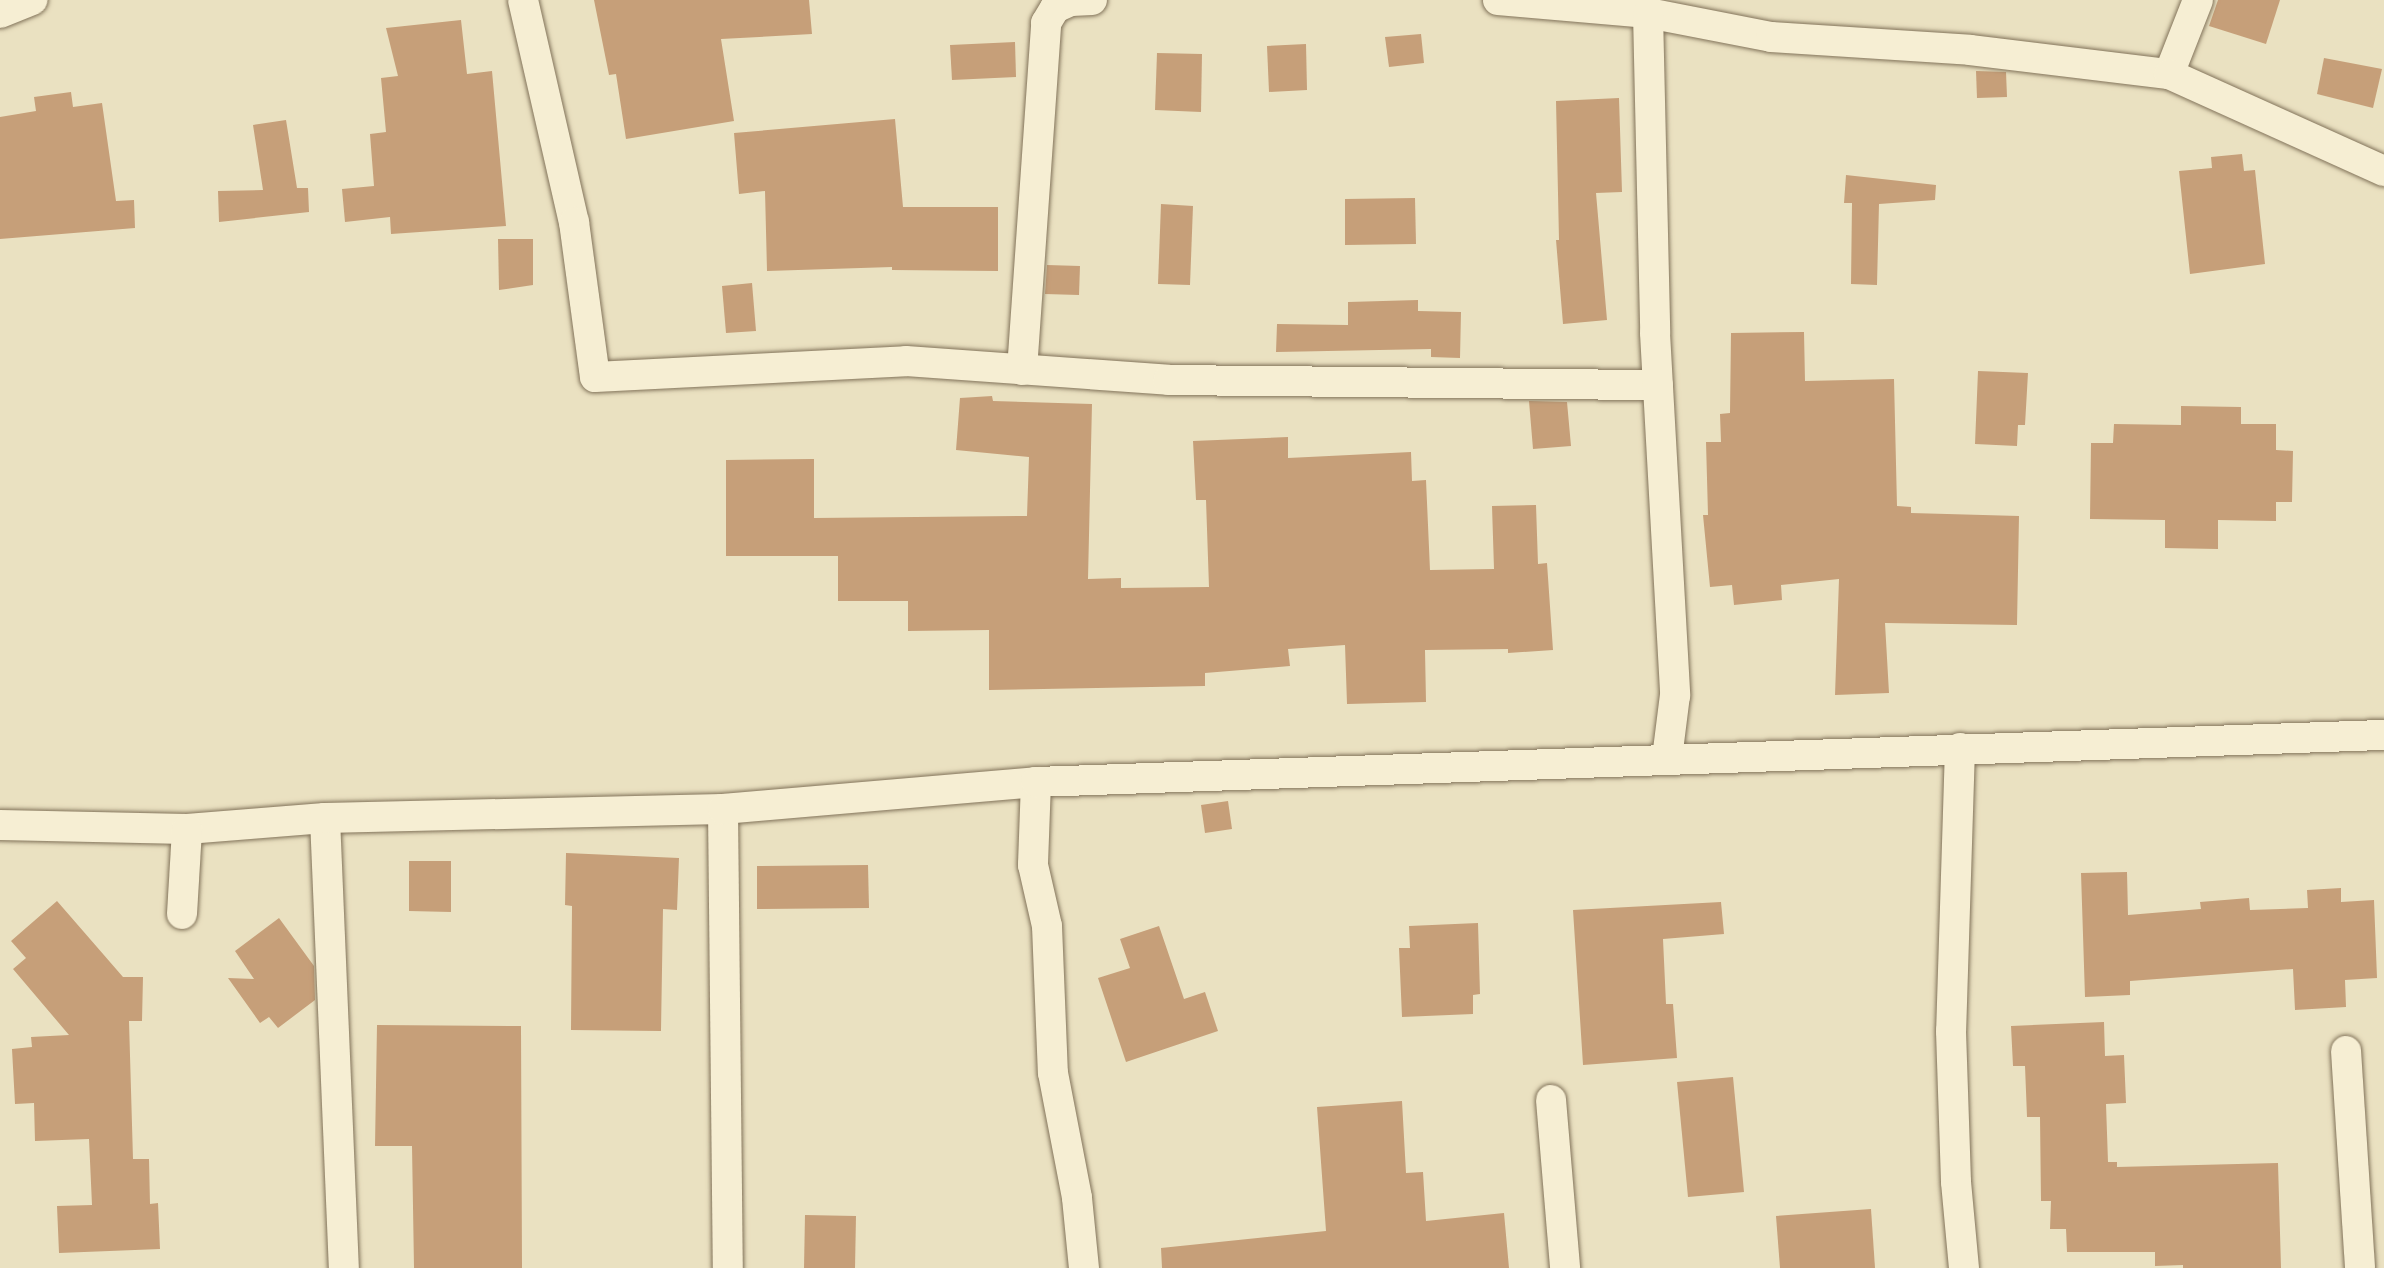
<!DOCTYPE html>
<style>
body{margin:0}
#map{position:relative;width:2384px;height:1268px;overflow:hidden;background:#eae1c1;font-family:Georgia,serif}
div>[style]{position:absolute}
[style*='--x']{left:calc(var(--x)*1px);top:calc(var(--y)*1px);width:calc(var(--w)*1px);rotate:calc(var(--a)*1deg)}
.building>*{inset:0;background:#c69f79}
.roads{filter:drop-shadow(0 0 2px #82735a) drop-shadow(0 0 2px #82735a)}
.street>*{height:30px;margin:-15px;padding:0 15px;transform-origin:15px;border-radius:15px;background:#f6eed3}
span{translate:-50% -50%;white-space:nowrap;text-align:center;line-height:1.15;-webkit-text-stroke:5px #f2ebd0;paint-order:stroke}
</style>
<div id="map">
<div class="building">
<i style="clip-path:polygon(594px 0,809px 0,812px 34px,721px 39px,734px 121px,626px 139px,616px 74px,609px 75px)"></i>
<i style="clip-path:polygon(2218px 0,2280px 0,2266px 44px,2209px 26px)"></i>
<i style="clip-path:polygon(461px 20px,467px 74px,492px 71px,506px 226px,391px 234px,390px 217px,345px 222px,342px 189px,374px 186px,370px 134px,386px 132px,381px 78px,398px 76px,386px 28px)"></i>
<i style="clip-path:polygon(1421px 34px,1424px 63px,1389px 67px,1385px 37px)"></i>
<i style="clip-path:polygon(1015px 42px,1016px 77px,952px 80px,950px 45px)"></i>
<i style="clip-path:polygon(1306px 44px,1307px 90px,1269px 92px,1267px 46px)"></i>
<i style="clip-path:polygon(1157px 53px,1202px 54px,1201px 112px,1155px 110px)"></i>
<i style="clip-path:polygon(2324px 58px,2382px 69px,2373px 108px,2317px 94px)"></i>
<i style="clip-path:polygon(1976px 71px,2006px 72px,2007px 97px,1977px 98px)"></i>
<i style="clip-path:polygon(71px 92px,73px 107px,102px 103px,116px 201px,134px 200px,135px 228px,0 239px,0 117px,36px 111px,34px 97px)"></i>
<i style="clip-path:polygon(1619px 98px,1622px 192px,1596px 193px,1607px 320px,1563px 324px,1556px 240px,1559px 240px,1556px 101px)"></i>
<i style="clip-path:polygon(895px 119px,903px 207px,998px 207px,998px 271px,892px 270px,892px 267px,767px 271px,765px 191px,739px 194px,734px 133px)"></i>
<i style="clip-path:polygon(286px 120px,297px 188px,308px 188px,309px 212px,219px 222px,218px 191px,263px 190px,253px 125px)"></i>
<i style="clip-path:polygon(2242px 154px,2244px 171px,2255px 170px,2265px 264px,2190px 274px,2179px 171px,2212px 168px,2211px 157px)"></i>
<i style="clip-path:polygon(1846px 175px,1936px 185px,1935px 200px,1879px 204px,1877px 285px,1851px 284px,1852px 203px,1844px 203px)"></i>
<i style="clip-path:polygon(1415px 198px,1416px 244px,1345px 245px,1345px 199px)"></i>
<i style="clip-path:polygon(1161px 204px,1193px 206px,1190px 285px,1158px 284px)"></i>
<i style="clip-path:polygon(498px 239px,533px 239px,533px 285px,499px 290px)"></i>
<i style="clip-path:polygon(1047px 265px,1080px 266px,1079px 295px,1045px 294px)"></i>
<i style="clip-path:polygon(752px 283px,756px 331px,726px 333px,722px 286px)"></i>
<i style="clip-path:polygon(1418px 300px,1418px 311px,1461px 312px,1460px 358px,1431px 357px,1431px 349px,1276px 352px,1277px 324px,1348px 325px,1348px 302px)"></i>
<i style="clip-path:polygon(1804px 332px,1805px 381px,1894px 379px,1897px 506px,1911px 507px,1911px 513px,2019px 516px,2017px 625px,1885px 623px,1889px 693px,1835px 695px,1839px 579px,1781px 585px,1782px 600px,1734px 605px,1732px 585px,1710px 587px,1703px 515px,1708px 515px,1706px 442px,1721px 442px,1720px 414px,1730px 413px,1731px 333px)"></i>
<i style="clip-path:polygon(1978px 371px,2028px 373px,2025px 425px,2018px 425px,2017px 446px,1975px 444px)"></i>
<i style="clip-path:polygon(992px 396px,993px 401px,1092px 404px,1088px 579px,1121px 578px,1121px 588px,1209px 587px,1206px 500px,1196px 500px,1193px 441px,1288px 437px,1288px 458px,1411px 452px,1412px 481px,1426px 480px,1430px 570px,1494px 569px,1492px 506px,1536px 505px,1538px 564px,1547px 563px,1553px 650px,1508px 653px,1508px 649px,1425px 650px,1426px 702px,1347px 704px,1345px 645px,1288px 649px,1290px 666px,1205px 673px,1205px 686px,989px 690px,989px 630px,908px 631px,908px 601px,838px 601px,838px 556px,726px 556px,726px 460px,814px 459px,814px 518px,1027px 516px,1029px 457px,956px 450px,960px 398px)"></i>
<i style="clip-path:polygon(1529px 401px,1567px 402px,1571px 446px,1533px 449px)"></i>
<i style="clip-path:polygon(2181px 406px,2241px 407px,2241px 424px,2276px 424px,2276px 450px,2293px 451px,2292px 502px,2276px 502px,2276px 521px,2218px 520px,2218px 549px,2165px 548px,2165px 520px,2090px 519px,2091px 443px,2113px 443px,2114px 424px,2181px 425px)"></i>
<i style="clip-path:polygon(1228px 801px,1232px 829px,1205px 833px,1201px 805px)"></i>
<i style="clip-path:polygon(566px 853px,679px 858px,677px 910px,663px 909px,661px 1031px,571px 1030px,572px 906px,565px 905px)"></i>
<i style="clip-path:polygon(409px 861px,451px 861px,451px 912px,409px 911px)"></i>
<i style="clip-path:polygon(868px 865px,869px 908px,757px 909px,757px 866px)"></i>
<i style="clip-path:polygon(2127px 872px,2128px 915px,2201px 909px,2200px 902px,2249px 898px,2250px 910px,2308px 908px,2307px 890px,2341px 888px,2341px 902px,2374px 900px,2377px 978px,2345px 980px,2346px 1007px,2295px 1010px,2293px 969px,2130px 981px,2130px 995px,2085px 997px,2081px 873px)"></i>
<i style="clip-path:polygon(57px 901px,123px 977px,143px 977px,142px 1021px,129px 1021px,133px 1159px,149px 1159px,150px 1204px,158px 1203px,160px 1249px,59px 1253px,57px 1206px,92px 1205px,89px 1139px,35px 1141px,34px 1103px,15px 1104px,12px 1049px,32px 1047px,31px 1037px,69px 1035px,13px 969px,26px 958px,11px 941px)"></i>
<i style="clip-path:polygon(1721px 902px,1724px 934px,1663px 939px,1666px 1004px,1673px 1004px,1677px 1058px,1583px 1065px,1573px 910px)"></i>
<i style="clip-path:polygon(279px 918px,314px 966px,315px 1000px,278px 1028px,269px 1017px,260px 1023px,228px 978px,254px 979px,235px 951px)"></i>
<i style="clip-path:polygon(1478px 923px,1480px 994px,1473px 995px,1473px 1014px,1402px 1017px,1399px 948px,1410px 948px,1409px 926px)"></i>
<i style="clip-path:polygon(1159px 926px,1184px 999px,1205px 992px,1218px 1031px,1126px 1062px,1098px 978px,1130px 968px,1120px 939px)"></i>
<i style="clip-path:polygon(2104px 1022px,2105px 1056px,2124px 1055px,2126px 1103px,2106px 1104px,2108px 1162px,2117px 1162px,2117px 1167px,2278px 1163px,2281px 1268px,2183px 1268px,2183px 1265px,2155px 1266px,2155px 1252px,2067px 1252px,2066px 1229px,2050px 1229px,2051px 1201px,2041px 1201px,2040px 1117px,2027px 1117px,2025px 1066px,2013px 1066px,2011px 1026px)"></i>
<i style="clip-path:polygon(377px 1025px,521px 1026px,522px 1268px,414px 1268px,412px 1146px,375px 1146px)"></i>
<i style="clip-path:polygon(1733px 1077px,1744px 1192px,1688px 1197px,1677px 1082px)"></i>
<i style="clip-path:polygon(1402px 1101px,1406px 1173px,1423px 1172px,1426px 1221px,1504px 1213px,1509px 1268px,1162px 1268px,1161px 1248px,1326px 1231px,1317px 1107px)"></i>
<i style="clip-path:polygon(1871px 1209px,1875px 1268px,1780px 1268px,1776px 1216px)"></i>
<i style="clip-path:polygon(805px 1215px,856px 1216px,855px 1268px,804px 1268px)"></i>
</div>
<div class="roads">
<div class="street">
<i style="--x:523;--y:0;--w:228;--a:77.1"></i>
<i style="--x:574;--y:222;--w:156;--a:82.3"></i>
<i style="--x:595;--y:377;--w:311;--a:-2.9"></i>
<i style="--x:906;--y:361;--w:263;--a:4.1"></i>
<i style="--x:1168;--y:380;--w:490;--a:0.6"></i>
<i style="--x:1498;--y:0;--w:151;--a:5"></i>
<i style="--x:1648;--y:13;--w:125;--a:11"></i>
<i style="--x:1771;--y:37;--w:199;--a:3.7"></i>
<i style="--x:1970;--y:50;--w:200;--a:6.9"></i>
<i style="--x:2169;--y:74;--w:79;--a:-68.6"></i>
<i style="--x:0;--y:13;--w:35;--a:-22"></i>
<i style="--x:1648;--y:13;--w:320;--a:88.7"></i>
<i style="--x:1655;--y:333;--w:363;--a:86.8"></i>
<i style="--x:1675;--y:695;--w:64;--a:97.2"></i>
<i style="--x:2169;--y:74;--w:236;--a:24.3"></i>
<i style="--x:1022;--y:370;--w:348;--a:-86"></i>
<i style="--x:1046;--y:23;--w:17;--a:-59"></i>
<i style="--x:1055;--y:8;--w:17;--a:-24"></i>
<i style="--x:1071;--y:1;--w:21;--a:-3"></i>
<i style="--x:1960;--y:748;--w:283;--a:91.8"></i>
<i style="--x:1951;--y:1031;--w:151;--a:88.1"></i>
<i style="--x:1956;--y:1182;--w:86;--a:84.7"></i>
<i style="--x:1036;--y:782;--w:83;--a:92.1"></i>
<i style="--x:1033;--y:865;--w:63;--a:77.1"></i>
<i style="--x:1047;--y:926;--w:147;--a:87.7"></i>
<i style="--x:1053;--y:1073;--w:127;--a:79.1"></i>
<i style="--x:1077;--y:1198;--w:70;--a:84.3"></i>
<i style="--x:723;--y:809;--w:459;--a:89.4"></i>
<i style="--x:325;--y:818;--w:450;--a:87.6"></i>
<i style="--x:0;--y:825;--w:187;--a:1.2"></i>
<i style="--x:187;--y:829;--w:138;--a:-4.6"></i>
<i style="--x:325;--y:818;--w:398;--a:-1.3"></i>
<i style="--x:723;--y:809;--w:314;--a:-4.9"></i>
<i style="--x:1036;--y:782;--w:1349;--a:-2"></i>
<i style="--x:182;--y:914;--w:85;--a:-86.6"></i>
<i style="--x:2346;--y:1051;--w:217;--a:86.3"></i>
<i style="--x:1551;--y:1100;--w:169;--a:85.2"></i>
</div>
</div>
</div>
